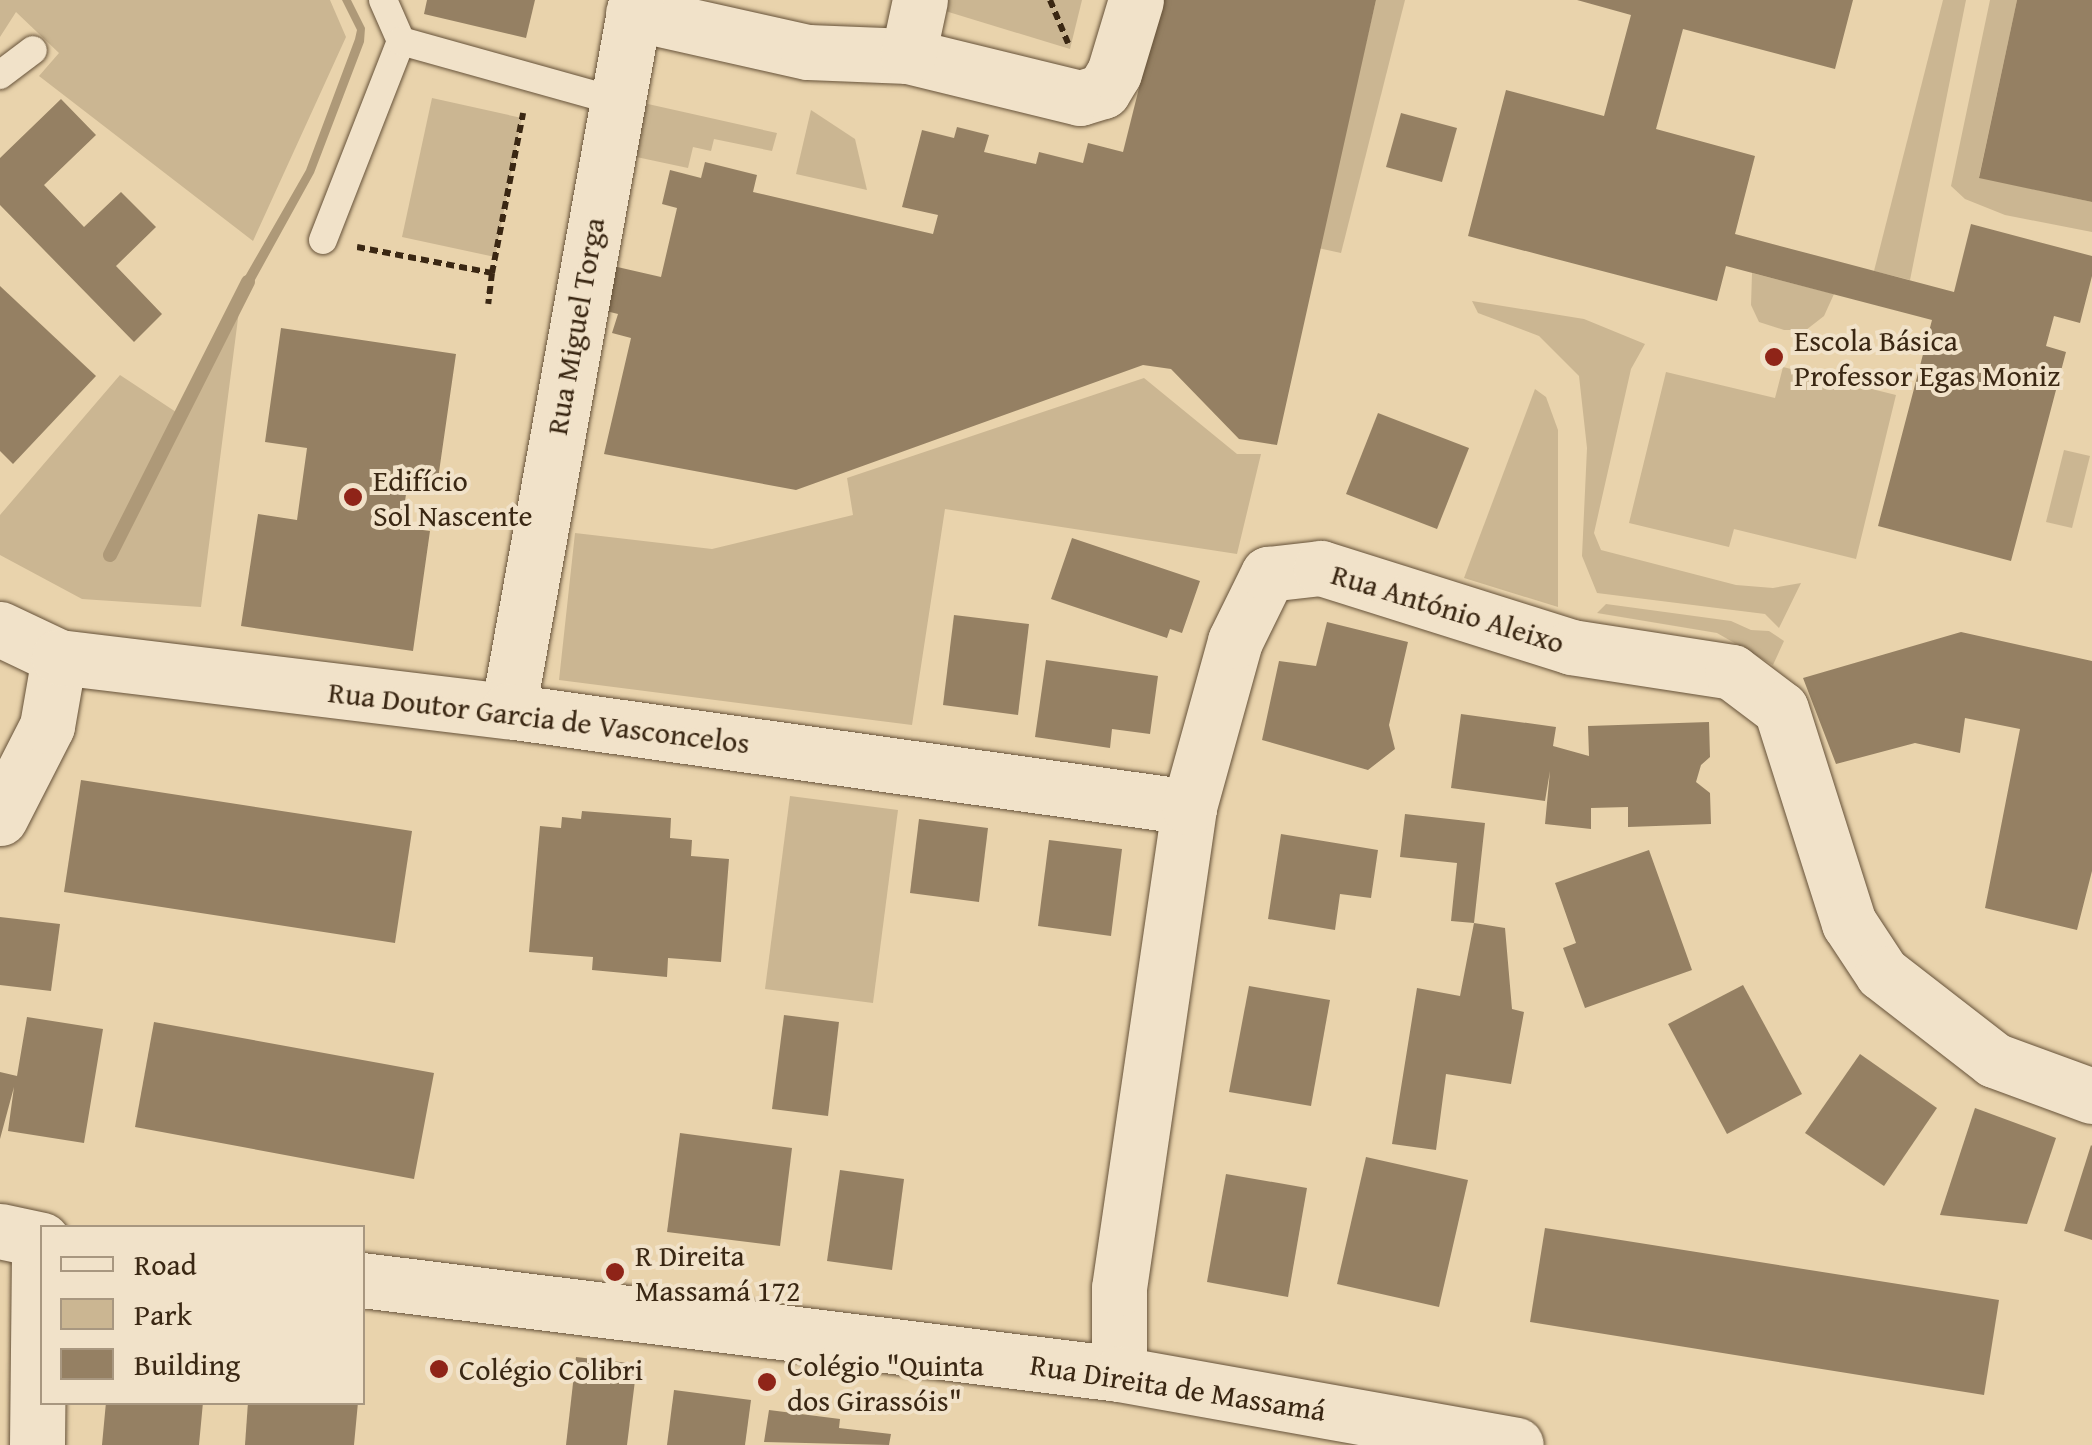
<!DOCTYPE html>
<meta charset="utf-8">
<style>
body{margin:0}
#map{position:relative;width:2092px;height:1445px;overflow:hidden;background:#e9d3ac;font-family:"Gentium Book Plus",serif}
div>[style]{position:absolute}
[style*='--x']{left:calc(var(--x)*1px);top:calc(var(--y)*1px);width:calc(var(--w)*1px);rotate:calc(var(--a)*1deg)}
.green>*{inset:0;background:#cbb692}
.water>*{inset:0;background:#ae9978}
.stream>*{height:14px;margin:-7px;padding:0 7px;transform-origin:7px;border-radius:7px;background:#ae9978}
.building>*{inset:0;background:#958063}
.path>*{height:6px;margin-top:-3px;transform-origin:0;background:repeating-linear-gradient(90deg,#3a2713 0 8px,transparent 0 13px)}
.roads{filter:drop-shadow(0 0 2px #665239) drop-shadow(0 0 2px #665239)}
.lane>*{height:28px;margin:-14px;padding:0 14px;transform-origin:14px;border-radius:14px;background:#f1e2c9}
.street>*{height:55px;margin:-27.5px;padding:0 27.5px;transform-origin:27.5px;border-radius:27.5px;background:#f1e2c9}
.secondary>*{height:55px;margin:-27.5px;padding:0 27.5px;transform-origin:27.5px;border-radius:27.5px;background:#f1e2c9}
.dots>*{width:28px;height:28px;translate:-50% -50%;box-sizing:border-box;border:5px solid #f1e2c9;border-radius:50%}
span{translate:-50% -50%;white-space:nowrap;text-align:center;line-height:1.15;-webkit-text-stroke:8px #f1e2c9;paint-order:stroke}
.street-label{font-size:30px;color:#3a2713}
.poi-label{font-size:30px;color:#3a2713}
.left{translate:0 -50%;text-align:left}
.legend{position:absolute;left:40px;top:1225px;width:325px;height:180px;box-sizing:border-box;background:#f1e2c9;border:2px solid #a89780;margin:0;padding:12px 18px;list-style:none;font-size:30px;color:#3a2713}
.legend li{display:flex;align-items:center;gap:20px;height:50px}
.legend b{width:50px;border:2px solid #a89780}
</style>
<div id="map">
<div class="green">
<i style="clip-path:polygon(0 0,330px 0,346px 37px,253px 241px,39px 76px,59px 53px,16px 12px,0 37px)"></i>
<i style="clip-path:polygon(944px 0,1082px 0,1070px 49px,942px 10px)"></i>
<i style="clip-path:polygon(1376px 0,1405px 0,1341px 253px,1318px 248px)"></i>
<i style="clip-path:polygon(1943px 0,1966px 0,1910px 280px,1874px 271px)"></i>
<i style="clip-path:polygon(1990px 0,2017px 0,1979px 177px,2092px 202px,2092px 232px,2005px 215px,1965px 199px,1951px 186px)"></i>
<i style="clip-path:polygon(432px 98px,522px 118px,495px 257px,402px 237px)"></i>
<i style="clip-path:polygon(639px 102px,777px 133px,772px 151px,714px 139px,711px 151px,693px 147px,688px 168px,627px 155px)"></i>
<i style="clip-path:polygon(811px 110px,855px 139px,867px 190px,796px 174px)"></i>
<i style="clip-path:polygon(1752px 273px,1834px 294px,1824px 316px,1806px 330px,1784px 330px,1759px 322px,1751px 305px)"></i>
<i style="clip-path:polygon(241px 295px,201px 607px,82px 599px,0 555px,0 515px,120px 375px,179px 414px)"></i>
<i style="clip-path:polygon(1472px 301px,1584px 319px,1645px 344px,1631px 369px,1594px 533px,1601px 550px,1736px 585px,1773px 588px,1801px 583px,1779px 628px,1765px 614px,1597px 593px,1582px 556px,1587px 448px,1579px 376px,1539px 336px,1478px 313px)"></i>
<i style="clip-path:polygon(1783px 367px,1896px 395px,1856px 559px,1734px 529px,1729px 547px,1629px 523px,1666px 372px,1775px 398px)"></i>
<i style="clip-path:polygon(1144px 378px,1237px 454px,1261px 454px,1237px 554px,945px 509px,912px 725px,559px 680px,575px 533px,712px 549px,853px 515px,847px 478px)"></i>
<i style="clip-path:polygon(1535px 389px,1546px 397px,1558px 430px,1558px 607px,1464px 578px)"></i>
<i style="clip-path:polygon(2064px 450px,2090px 456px,2072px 528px,2046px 522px)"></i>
<i style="clip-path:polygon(1606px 604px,1731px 621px,1751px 630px,1769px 631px,1784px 641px,1773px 665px,1717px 633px,1597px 613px)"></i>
<i style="clip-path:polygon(790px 796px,898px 810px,873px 1003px,765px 989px)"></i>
</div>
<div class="water">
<i style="clip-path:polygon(342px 0,351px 0,365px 28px,364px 42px,314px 173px,245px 298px,235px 294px,306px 170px,355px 39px,357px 30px)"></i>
</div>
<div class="stream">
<i style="--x:110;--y:555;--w:306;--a:-63.2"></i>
</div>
<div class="building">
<i style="clip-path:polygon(427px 0,535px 0,526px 38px,424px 14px)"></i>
<i style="clip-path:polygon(1161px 0,1376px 0,1277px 445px,1239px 439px,1171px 369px,1143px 365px,796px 490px,604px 454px,631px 338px,612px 333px,618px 314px,602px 310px,613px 266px,661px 277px,677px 208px,662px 204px,670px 170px,701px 178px,705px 162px,757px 175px,753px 192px,933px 234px,938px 215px,902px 207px,922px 130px,954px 138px,957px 127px,989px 135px,984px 152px,1036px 164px,1039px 152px,1083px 163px,1088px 143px,1123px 152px)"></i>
<i style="clip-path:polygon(1577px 0,1853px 0,1835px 69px,1683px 29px,1656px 129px,1755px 156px,1735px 234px,1954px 292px,1971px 224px,2092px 256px,2092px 276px,2080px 323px,2054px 316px,2046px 346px,2066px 352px,2011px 561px,1878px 526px,1932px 320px,1726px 266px,1717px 301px,1468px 236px,1506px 90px,1604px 116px,1631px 15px)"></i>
<i style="clip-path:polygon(2017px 0,2092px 0,2092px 202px,1979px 178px)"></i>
<i style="clip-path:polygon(61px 99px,96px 135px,44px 185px,84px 227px,121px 192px,156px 227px,116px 266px,162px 314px,134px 342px,0 205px,0 158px)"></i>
<i style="clip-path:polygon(1401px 113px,1457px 128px,1442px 182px,1386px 167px)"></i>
<i style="clip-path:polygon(0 286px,96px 376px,13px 464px,0 451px)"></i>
<i style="clip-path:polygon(281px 328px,456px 354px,438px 479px,409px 475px,401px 527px,430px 531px,413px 651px,241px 626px,258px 514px,297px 520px,307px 448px,265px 442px)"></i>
<i style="clip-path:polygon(1378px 413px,1469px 448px,1437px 529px,1346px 494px)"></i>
<i style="clip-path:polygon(1072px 538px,1200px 581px,1182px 633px,1170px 629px,1167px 638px,1051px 599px)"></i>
<i style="clip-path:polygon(954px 615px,1029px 624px,1018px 715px,943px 705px)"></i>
<i style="clip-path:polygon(1327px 622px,1408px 642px,1389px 725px,1395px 749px,1368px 770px,1262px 740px,1279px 661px,1316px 666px)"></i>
<i style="clip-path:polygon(1961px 632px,2092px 661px,2092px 871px,2077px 930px,1985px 908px,2020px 729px,1965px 718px,1960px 753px,1915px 743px,1836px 764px,1803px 678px)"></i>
<i style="clip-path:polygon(1046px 660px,1158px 676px,1150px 734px,1112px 729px,1110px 748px,1035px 737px)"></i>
<i style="clip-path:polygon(1461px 714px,1556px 727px,1553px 746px,1589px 756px,1588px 726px,1709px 722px,1710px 757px,1701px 765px,1696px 782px,1710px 793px,1711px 824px,1628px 827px,1628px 807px,1591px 808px,1591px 829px,1545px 824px,1550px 771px,1545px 801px,1451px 788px)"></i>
<i style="clip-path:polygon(81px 780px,412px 831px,395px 943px,64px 892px)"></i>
<i style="clip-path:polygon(582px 811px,671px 818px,670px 838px,692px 840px,691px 856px,729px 859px,721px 962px,668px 958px,667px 977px,592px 970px,593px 957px,529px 952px,540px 826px,561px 828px,562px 817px,581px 819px)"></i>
<i style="clip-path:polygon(1405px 814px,1485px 823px,1474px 923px,1451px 921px,1457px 863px,1400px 857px)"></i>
<i style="clip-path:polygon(919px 819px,988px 828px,979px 902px,910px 893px)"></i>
<i style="clip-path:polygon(1281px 834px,1378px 850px,1371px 898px,1340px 894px,1335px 930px,1268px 919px)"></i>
<i style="clip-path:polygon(1049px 840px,1122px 849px,1111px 936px,1038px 926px)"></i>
<i style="clip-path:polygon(1649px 850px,1692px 970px,1585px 1008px,1563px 948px,1576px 943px,1555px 883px)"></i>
<i style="clip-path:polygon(0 917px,60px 924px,51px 991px,0 985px)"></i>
<i style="clip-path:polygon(1474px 923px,1505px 928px,1512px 1009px,1524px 1012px,1511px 1084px,1446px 1074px,1436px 1150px,1392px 1144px,1417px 988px,1460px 996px)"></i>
<i style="clip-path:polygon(1743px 985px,1802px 1094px,1727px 1134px,1668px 1024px)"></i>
<i style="clip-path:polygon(1249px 986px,1330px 1000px,1311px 1106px,1229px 1092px)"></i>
<i style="clip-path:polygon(784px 1015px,839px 1022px,828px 1116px,772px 1109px)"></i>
<i style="clip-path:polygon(27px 1017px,103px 1029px,84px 1143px,8px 1131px,14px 1087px,0 1139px,0 1072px,17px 1076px)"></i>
<i style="clip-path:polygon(154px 1022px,434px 1073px,414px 1179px,135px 1127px)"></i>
<i style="clip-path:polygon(1860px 1054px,1937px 1108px,1884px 1186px,1805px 1133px)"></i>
<i style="clip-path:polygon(1975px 1108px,2056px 1138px,2027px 1224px,1940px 1215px)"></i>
<i style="clip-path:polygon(680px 1133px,792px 1148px,780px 1246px,667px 1232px)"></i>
<i style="clip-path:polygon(2091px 1145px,2092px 1146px,2092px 1240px,2064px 1231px)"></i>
<i style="clip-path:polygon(1366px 1157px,1468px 1180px,1439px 1307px,1337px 1284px)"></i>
<i style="clip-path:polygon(840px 1170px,904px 1179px,892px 1270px,827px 1261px)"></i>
<i style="clip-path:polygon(1226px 1174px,1307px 1188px,1288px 1297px,1207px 1282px)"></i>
<i style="clip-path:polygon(1545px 1228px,1999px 1300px,1984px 1395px,1530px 1322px)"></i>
<i style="clip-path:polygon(576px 1357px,637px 1364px,627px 1445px,566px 1445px)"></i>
<i style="clip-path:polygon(674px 1390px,751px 1400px,745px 1445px,667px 1445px)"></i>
<i style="clip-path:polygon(106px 1402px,203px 1402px,199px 1445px,102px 1445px)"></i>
<i style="clip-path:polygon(248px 1402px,358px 1402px,354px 1445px,245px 1445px)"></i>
<i style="clip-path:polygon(769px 1410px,840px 1419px,839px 1428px,891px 1434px,889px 1445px,764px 1442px)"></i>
</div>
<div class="path">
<i style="--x:1050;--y:0;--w:47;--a:67.3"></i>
<i style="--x:357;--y:247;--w:137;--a:10.9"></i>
<i style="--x:492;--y:273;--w:31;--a:97"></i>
<i style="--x:492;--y:273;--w:163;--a:-79"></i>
</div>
<div class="roads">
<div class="lane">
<i style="--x:383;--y:0;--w:45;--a:66.3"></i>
<i style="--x:0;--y:75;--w:41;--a:-37.1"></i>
<i style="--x:323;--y:240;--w:214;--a:-68.6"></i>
<i style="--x:401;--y:41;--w:223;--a:15.6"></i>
</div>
<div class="street">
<i style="--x:633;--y:13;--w:179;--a:12.6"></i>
<i style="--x:808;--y:52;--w:100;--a:2.3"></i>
<i style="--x:908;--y:56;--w:177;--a:13.7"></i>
<i style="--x:1080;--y:98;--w:24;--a:-17"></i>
<i style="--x:1103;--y:91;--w:21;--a:-59"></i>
<i style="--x:1114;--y:73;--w:76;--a:-73.2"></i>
<i style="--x:908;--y:56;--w:57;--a:-77.9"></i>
<i style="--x:0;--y:629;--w:65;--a:25.4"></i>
<i style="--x:508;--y:711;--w:722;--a:-79.79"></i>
<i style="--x:0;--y:818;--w:103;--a:-62.9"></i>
<i style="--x:47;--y:726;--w:70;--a:-80.1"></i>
<i style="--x:59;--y:657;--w:452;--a:6.9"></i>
<i style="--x:508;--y:711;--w:688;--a:8.02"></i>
<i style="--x:1119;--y:1374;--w:86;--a:-90"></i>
<i style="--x:1119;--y:1288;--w:486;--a:-81.7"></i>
<i style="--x:1189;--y:807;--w:172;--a:-74.5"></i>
<i style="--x:1235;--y:641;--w:75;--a:-63.8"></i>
<i style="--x:1268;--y:574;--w:53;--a:-6.5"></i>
<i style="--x:1321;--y:568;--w:262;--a:17.5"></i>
<i style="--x:1571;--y:647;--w:163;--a:8.8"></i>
<i style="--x:1732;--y:672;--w:61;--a:37.1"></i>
<i style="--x:1781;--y:709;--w:225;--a:72.4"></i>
<i style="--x:1849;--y:923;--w:60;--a:56.6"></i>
<i style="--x:1882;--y:973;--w:142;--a:37.8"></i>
<i style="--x:1994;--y:1060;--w:104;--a:20.2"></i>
<i style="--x:37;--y:1445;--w:205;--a:-89.4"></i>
</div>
<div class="secondary">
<i style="--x:0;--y:1231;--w:43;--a:12.1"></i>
<i style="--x:362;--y:1280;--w:763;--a:7.08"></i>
<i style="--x:1119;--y:1374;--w:403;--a:10.1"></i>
</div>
</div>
<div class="dots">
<i style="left:1774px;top:357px;background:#8f2418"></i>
<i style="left:353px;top:497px;background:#8f2418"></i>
<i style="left:615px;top:1272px;background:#8f2418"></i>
<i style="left:439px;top:1369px;background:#8f2418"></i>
<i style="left:767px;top:1382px;background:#8f2418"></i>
</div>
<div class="street-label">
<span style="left:575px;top:326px;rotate:-80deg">Rua Miguel Torga</span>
<span style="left:1448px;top:608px;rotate:17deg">Rua António Aleixo</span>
<span style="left:539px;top:717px;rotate:7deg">Rua Doutor Garcia de Vasconcelos</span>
<span style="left:1178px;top:1387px;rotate:9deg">Rua Direita de Massamá</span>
</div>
<div class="poi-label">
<span class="left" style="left:1794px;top:357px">Escola Básica<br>Professor Egas Moniz</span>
<span class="left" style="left:373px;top:497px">Edifício<br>Sol Nascente</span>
<span class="left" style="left:635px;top:1272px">R Direita<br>Massamá 172</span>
<span class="left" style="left:787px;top:1382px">Colégio "Quinta<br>dos Girassóis"</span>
<span class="left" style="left:459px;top:1369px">Colégio Colibri</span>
</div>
<ul class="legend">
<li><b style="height:12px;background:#f1e2c9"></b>Road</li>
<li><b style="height:28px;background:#cbb692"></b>Park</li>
<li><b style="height:28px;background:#958063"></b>Building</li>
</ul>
</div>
